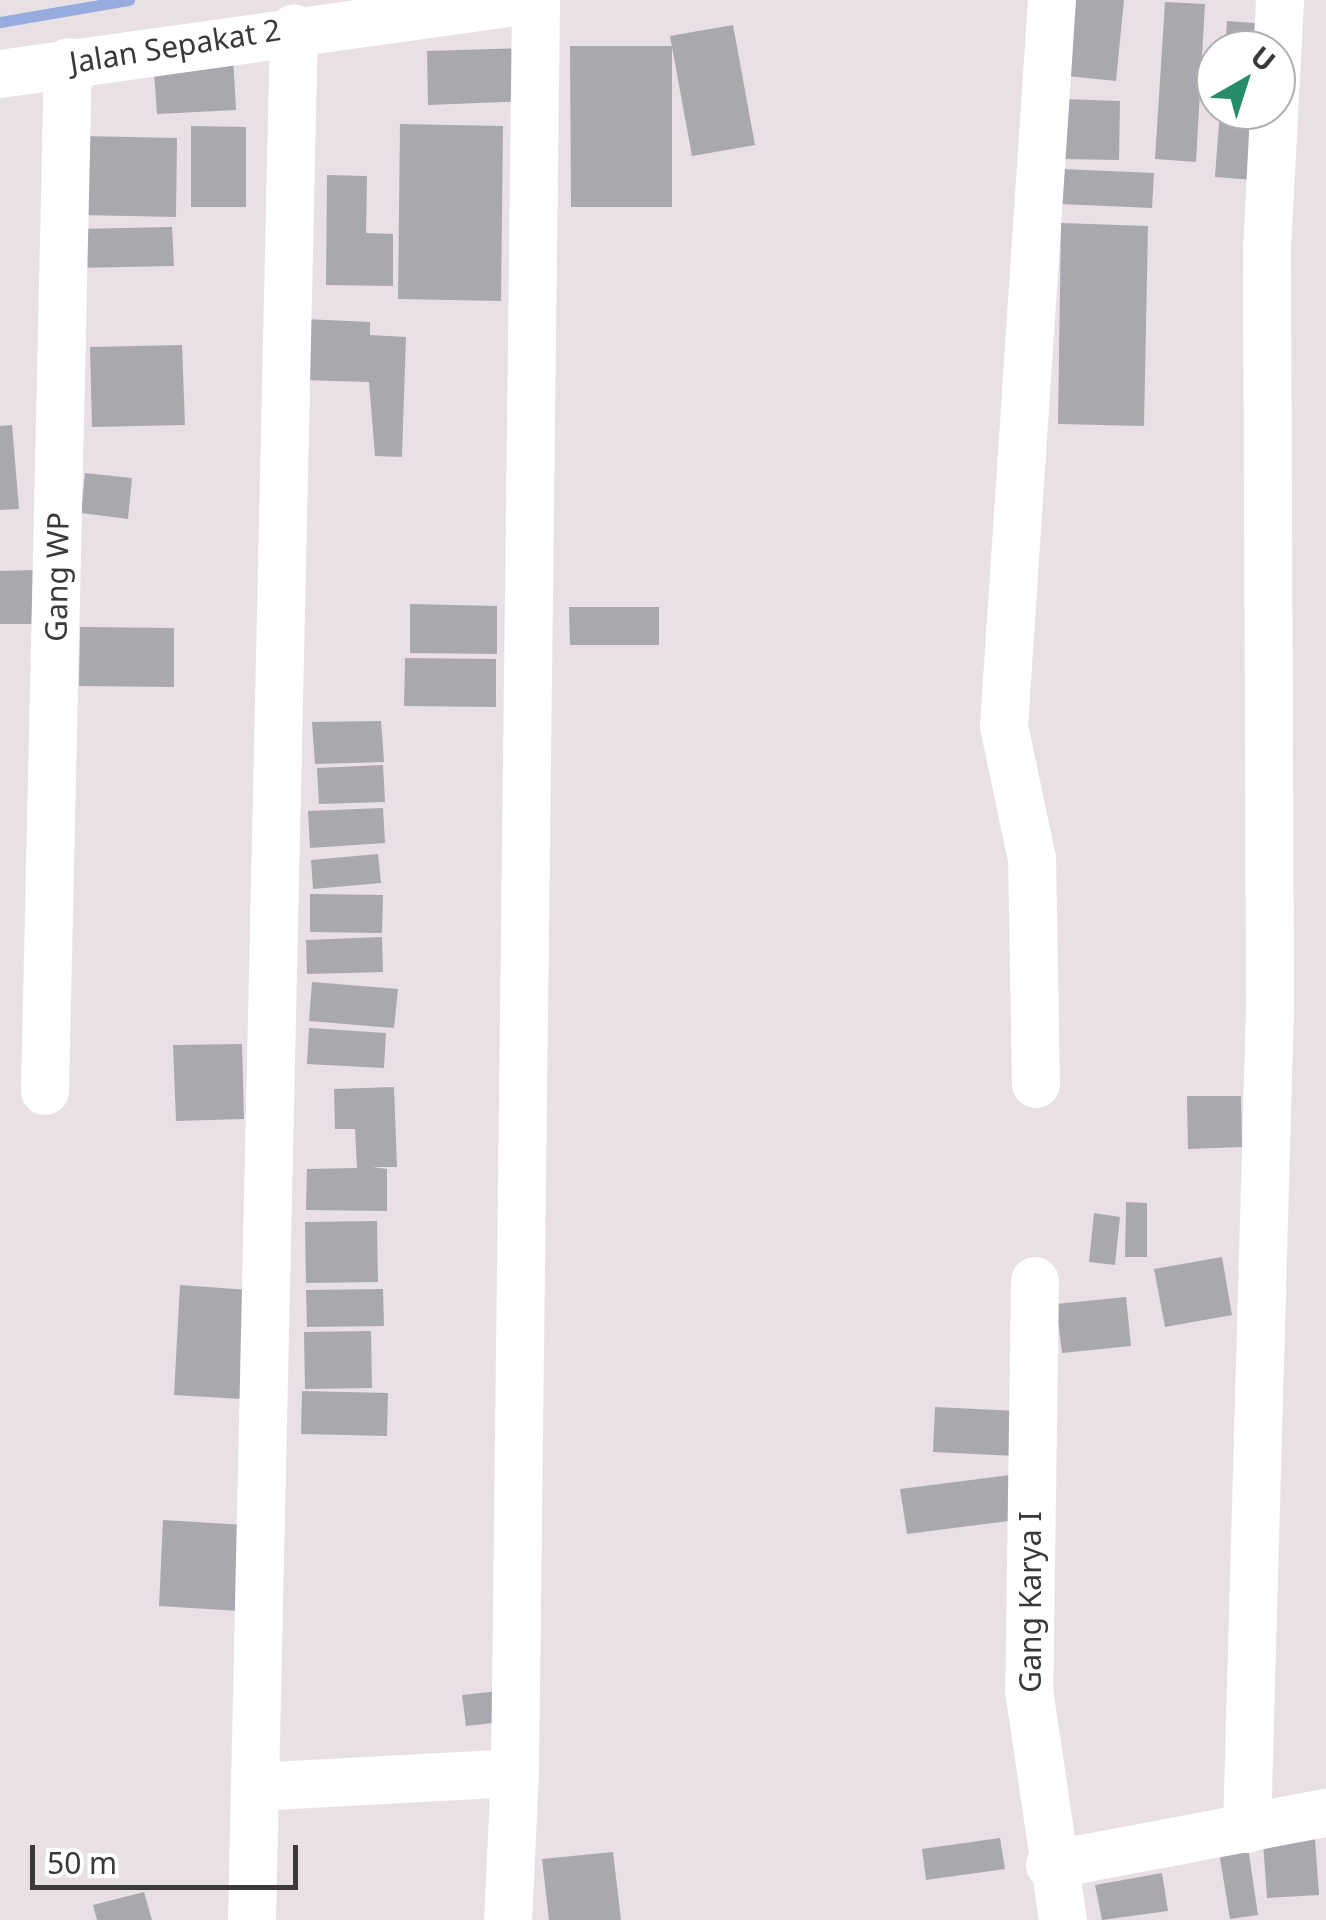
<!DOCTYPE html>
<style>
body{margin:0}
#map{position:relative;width:1326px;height:1920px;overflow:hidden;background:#e8e0e5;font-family:"Noto Sans",sans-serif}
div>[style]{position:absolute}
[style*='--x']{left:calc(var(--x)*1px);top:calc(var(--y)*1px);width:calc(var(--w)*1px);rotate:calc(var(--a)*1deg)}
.stream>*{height:11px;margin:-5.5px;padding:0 5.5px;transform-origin:5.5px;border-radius:5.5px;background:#97abdf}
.building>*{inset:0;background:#aaa8af}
.minor>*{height:48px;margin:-24px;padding:0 24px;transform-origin:24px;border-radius:24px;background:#fff}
span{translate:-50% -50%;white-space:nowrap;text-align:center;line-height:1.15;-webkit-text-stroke:8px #fff;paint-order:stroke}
.street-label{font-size:30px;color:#3b383a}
.north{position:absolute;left:1196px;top:30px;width:100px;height:100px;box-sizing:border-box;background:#fff;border:2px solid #b1afb0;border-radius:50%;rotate:39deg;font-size:28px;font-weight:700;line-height:40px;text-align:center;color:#3b383a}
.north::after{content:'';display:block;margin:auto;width:35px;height:45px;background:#278d69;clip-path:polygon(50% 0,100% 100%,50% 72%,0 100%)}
.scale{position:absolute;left:30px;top:1845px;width:268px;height:45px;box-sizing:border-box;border:5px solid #3b383a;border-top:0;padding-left:12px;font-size:30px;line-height:35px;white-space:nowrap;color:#3b383a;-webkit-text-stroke:8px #fff;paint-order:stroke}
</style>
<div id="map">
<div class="stream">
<i style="--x:0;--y:22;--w:131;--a:-9.7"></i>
</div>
<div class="building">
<i style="clip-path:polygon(1064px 0,1124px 0,1116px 81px,1057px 75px)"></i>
<i style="clip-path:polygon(1165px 2px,1205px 4px,1196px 162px,1155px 159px)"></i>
<i style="clip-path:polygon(1227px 21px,1267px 24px,1265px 50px,1225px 50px)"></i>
<i style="clip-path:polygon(733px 25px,755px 145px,692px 156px,670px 36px)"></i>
<i style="clip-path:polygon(570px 46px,672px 46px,672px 207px,571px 207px)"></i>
<i style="clip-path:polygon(528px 48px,529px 101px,428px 105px,427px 51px)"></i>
<i style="clip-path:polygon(233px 55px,236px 110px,157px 114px,153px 59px)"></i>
<i style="clip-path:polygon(1062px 99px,1120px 101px,1119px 160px,1061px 159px)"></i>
<i style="clip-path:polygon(1220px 110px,1260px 110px,1255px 180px,1215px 177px)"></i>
<i style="clip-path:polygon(400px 124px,503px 126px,501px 301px,398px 299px)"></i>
<i style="clip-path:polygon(191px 126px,246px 127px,246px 207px,191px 207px)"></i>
<i style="clip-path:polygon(82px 136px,177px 138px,176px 217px,81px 215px)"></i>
<i style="clip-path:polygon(1061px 169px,1154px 173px,1152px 208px,1059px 204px)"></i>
<i style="clip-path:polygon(327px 175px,367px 176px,366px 233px,393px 234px,393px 286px,326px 285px)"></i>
<i style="clip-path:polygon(1061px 223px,1148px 226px,1144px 426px,1058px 424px)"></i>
<i style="clip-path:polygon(172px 227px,174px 266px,75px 268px,74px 229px)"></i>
<i style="clip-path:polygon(304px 319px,370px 322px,370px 335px,406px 337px,402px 457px,375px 456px,369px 382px,302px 380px)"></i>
<i style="clip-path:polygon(182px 345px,185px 425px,92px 427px,90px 347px)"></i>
<i style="clip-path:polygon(12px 425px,19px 509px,0 510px,0 426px)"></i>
<i style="clip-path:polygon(85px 473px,132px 478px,128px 519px,81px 513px)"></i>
<i style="clip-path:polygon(33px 570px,35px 624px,0 624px,0 571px)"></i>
<i style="clip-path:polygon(410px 604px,497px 606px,497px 654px,410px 653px)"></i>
<i style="clip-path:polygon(569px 607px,659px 607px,659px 645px,570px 645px)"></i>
<i style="clip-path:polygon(80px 627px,174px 628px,174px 687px,79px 686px)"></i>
<i style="clip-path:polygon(405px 658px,496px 659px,496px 707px,404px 706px)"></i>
<i style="clip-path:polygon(381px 721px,384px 762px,315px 764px,312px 722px)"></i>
<i style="clip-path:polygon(383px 765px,385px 802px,319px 804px,317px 768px)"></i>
<i style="clip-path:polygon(383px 808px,385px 843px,310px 848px,308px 811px)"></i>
<i style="clip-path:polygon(378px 854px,381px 883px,313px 889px,311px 860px)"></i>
<i style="clip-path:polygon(310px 894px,383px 895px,382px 933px,310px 932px)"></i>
<i style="clip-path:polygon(382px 937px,383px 972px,307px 974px,306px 940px)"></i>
<i style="clip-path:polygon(312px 982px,398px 989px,394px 1028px,309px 1021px)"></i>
<i style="clip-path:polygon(309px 1028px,386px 1033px,384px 1068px,307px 1064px)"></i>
<i style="clip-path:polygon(242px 1044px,244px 1119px,176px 1121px,173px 1045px)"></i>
<i style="clip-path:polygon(394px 1087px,397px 1167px,373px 1167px,387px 1169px,387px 1211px,306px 1210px,307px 1169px,357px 1168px,355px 1129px,335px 1129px,334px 1089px)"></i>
<i style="clip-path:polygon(1187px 1096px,1241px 1096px,1242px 1147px,1188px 1149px)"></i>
<i style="clip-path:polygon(1126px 1202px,1147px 1203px,1147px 1257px,1125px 1257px)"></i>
<i style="clip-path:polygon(1094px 1213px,1120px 1217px,1115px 1265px,1089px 1262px)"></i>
<i style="clip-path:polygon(377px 1221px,378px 1282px,306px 1283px,305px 1222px)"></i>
<i style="clip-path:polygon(1222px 1257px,1232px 1315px,1165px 1327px,1154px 1269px)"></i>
<i style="clip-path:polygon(180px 1285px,249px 1290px,242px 1399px,174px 1395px)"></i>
<i style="clip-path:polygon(383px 1289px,384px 1326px,307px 1327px,306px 1290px)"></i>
<i style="clip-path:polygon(1126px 1297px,1131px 1346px,1062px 1353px,1056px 1304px)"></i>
<i style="clip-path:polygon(371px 1331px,372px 1388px,305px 1389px,304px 1332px)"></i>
<i style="clip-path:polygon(302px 1391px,388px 1393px,387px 1436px,301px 1434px)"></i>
<i style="clip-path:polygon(935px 1407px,1017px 1411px,1015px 1456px,933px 1452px)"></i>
<i style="clip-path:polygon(1010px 1475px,1016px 1520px,907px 1534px,900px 1489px)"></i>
<i style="clip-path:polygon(163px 1520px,245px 1525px,240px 1611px,159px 1606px)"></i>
<i style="clip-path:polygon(499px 1691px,502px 1722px,466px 1726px,462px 1695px)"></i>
<i style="clip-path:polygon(1000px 1838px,1005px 1869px,926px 1880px,922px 1849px)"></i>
<i style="clip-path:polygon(1315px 1839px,1319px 1895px,1267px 1898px,1263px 1843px)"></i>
<i style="clip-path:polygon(1248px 1847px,1258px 1915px,1230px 1919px,1219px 1852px)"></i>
<i style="clip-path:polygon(613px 1852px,621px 1920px,549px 1920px,542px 1859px)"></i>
<i style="clip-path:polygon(1162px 1873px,1168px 1911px,1102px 1920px,1095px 1885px)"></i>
<i style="clip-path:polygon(144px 1892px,152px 1920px,97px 1920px,93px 1905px)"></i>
</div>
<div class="minor">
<i style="--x:0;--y:74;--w:534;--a:-7.96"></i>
<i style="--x:1036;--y:1084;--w:225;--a:-91"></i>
<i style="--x:1032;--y:859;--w:136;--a:-101.9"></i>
<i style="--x:1004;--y:726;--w:728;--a:-86.22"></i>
<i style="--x:45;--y:1091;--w:1029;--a:-88.72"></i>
<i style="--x:1035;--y:1281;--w:409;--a:90.8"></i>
<i style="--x:1029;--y:1690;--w:232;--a:81.6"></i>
<i style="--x:515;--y:1773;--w:1773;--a:-89.32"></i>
<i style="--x:255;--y:1787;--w:260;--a:-3.1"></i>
<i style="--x:515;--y:1773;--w:147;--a:92.7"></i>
<i style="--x:1247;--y:1829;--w:825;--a:-88.4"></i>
<i style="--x:1270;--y:1004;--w:755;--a:-90.23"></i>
<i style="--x:1267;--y:249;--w:249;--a:-87"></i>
<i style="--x:1050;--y:1865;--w:281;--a:-10.7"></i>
<i style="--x:252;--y:1920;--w:1892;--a:-88.73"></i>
</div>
<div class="street-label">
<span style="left:175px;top:46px;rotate:-9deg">Jalan Sepakat 2</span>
<span style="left:57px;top:577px;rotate:-89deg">Gang WP</span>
<span style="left:1030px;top:1602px;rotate:-90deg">Gang Karya I</span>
</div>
<div class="north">U</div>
<div class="scale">50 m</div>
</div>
